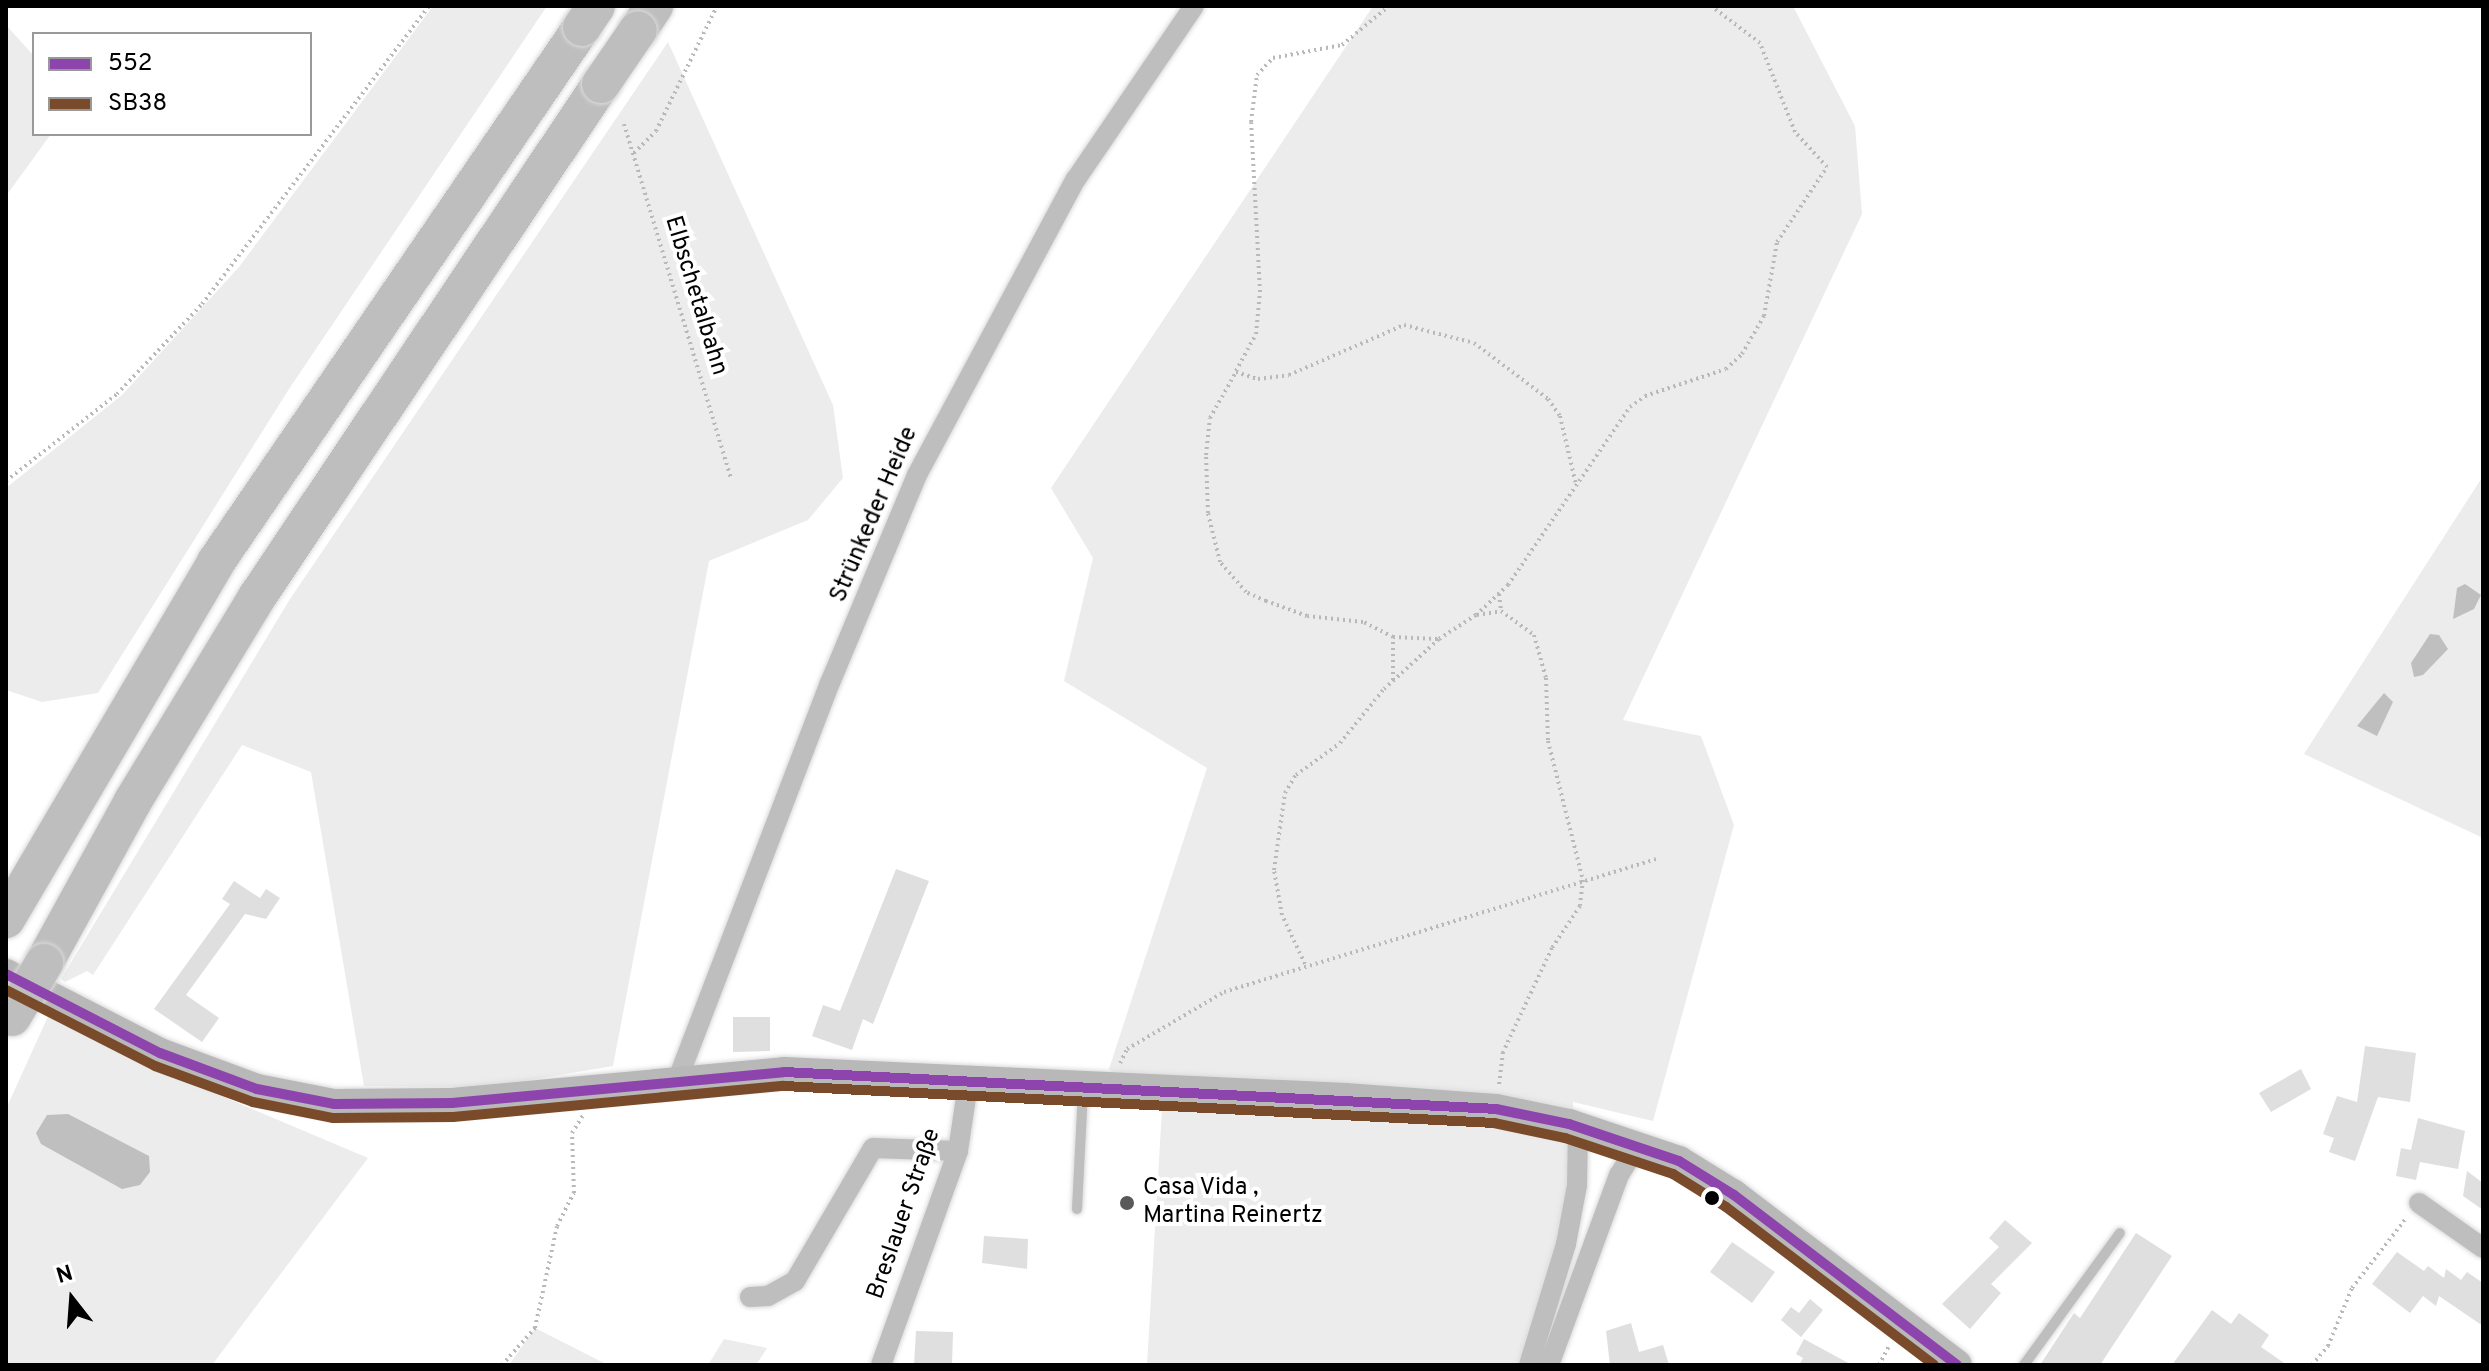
<!DOCTYPE html>
<meta charset="utf-8">
<style>
body{margin:0}
#map{position:relative;width:2489px;height:1371px;overflow:hidden;background:#fff;font-family:Overpass,sans-serif}
div>[style]{position:absolute}
[style*='--x']{left:calc(var(--x)*1px);top:calc(var(--y)*1px);width:calc(var(--w)*1px);rotate:calc(var(--a)*1deg)}
.green>*{inset:0;background:#ececec}
.water>*{inset:0;background:#bfbfbf}
.building>*{inset:0;background:#dfdfdf}
.path>*{height:4px;margin-top:-2px;transform-origin:0;background:repeating-linear-gradient(90deg,#b9b9b9 0 2px,transparent 0 6px)}
.roads{filter:drop-shadow(0 0 2px #dbdbdb) drop-shadow(0 0 2px #dbdbdb)}
.lane>*{height:10px;margin:-5px;padding:0 5px;transform-origin:5px;border-radius:5px;background:#bebebe}
.street>*{height:20px;margin:-10px;padding:0 10px;transform-origin:10px;border-radius:10px;background:#bebebe}
.secondary>*{height:30px;margin:-15px;padding:0 15px;transform-origin:15px;border-radius:15px;background:#b8b8b8}
.highway>*{height:38px;margin:-19px;padding:0 19px;transform-origin:19px;border-radius:19px;background:#bebebe}
.bridges{filter:drop-shadow(0 0 2px #dbdbdb) drop-shadow(0 0 2px #dbdbdb)}
.highway-bridge>*{height:38px;margin:-19px;padding:0 19px;transform-origin:19px;border-radius:19px;background:#bebebe}
.bus-1>*{height:10px;margin:-5px;padding:0 5px;transform-origin:5px;border-radius:5px;background:#8e44ad}
.bus-2>*{height:10px;margin:-5px;padding:0 5px;transform-origin:5px;border-radius:5px;background:#7a4b2a}
.dots>*{width:22px;height:22px;translate:-50% -50%;box-sizing:border-box;border:4px solid #fff;border-radius:50%}
span{translate:-50% -50%;white-space:nowrap;text-align:center;line-height:1.15;-webkit-text-stroke:8px #fff;paint-order:stroke}
.street-label{font-size:24px;color:#000}
.poi-label{font-size:24px;color:#000}
.left{translate:0 -50%;text-align:left}
.frame{position:absolute;inset:0;border:8px solid #000;pointer-events:none}
.legend{position:absolute;left:32px;top:32px;width:280px;height:104px;box-sizing:border-box;background:#fff;border:2px solid #999;margin:0;padding:10px 14px;list-style:none;font-size:24px;color:#000}
.legend li{display:flex;align-items:center;gap:16px;height:40px}
.legend b{width:40px;border:2px solid #999}
.north{position:absolute;left:32px;top:1259px;width:80px;height:80px;-webkit-text-stroke:6px #fff;paint-order:stroke;rotate:343deg;font-size:22px;font-weight:700;line-height:32px;text-align:center;color:#000}
.north::after{content:'';display:block;margin:auto;width:28px;height:36px;background:#000;clip-path:polygon(50% 0,100% 100%,50% 72%,0 100%)}
</style>
<div id="map">
<div class="green">
<i style="clip-path:polygon(433px 6px,547px 6px,289px 389px,98px 693px,42px 702px,6px 690px,6px 488px,122px 395px,239px 267px)"></i>
<i style="clip-path:polygon(1373px 6px,1793px 6px,1855px 126px,1862px 214px,1623px 720px,1701px 736px,1734px 825px,1653px 1121px,1573px 1102px,1571px 1201px,1519px 1365px,1147px 1365px,1162px 1109px,1109px 1069px,1207px 768px,1064px 681px,1093px 558px,1051px 488px)"></i>
<i style="clip-path:polygon(6px 25px,34px 56px,34px 134px,51px 134px,6px 196px)"></i>
<i style="clip-path:polygon(668px 42px,833px 405px,843px 478px,808px 520px,709px 561px,613px 1066px,487px 1087px,364px 1086px,311px 772px,242px 745px,93px 975px,87px 971px,65px 982px,61px 979px,290px 599px)"></i>
<i style="clip-path:polygon(2483px 476px,2483px 838px,2304px 754px)"></i>
<i style="clip-path:polygon(50px 1012px,219px 1095px,368px 1158px,212px 1365px,6px 1365px,6px 1109px)"></i>
<i style="clip-path:polygon(535px 1328px,608px 1365px,509px 1365px)"></i>
<i style="clip-path:polygon(724px 1339px,767px 1348px,756px 1365px,708px 1365px)"></i>
</div>
<div class="water">
<i style="clip-path:polygon(2465px 584px,2481px 595px,2474px 609px,2453px 619px,2457px 588px)"></i>
<i style="clip-path:polygon(2430px 634px,2439px 635px,2448px 649px,2423px 675px,2414px 677px,2411px 663px)"></i>
<i style="clip-path:polygon(2384px 693px,2393px 702px,2377px 736px,2357px 726px)"></i>
<i style="clip-path:polygon(68px 1114px,149px 1156px,150px 1172px,140px 1185px,122px 1189px,41px 1144px,36px 1133px,47px 1115px)"></i>
</div>
<div class="building">
<i style="clip-path:polygon(896px 869px,929px 881px,873px 1024px,863px 1019px,852px 1050px,812px 1036px,823px 1005px,840px 1011px)"></i>
<i style="clip-path:polygon(234px 881px,260px 898px,266px 889px,280px 898px,266px 919px,245px 914px,186px 995px,219px 1018px,202px 1042px,154px 1009px,230px 904px,222px 899px)"></i>
<i style="clip-path:polygon(733px 1017px,770px 1017px,770px 1051px,733px 1052px)"></i>
<i style="clip-path:polygon(2365px 1046px,2416px 1053px,2410px 1102px,2378px 1097px,2355px 1161px,2329px 1152px,2334px 1138px,2323px 1134px,2337px 1096px,2357px 1102px)"></i>
<i style="clip-path:polygon(2301px 1069px,2311px 1089px,2271px 1112px,2259px 1093px)"></i>
<i style="clip-path:polygon(2418px 1118px,2465px 1131px,2458px 1169px,2420px 1162px,2416px 1180px,2396px 1176px,2401px 1148px,2411px 1150px)"></i>
<i style="clip-path:polygon(2467px 1171px,2483px 1183px,2483px 1210px,2463px 1196px)"></i>
<i style="clip-path:polygon(2005px 1220px,2032px 1243px,1991px 1284px,2001px 1293px,1970px 1329px,1942px 1304px,1999px 1247px,1989px 1238px)"></i>
<i style="clip-path:polygon(2136px 1233px,2172px 1256px,2100px 1365px,2040px 1365px,2074px 1313px,2080px 1318px)"></i>
<i style="clip-path:polygon(984px 1236px,1028px 1239px,1027px 1269px,982px 1263px)"></i>
<i style="clip-path:polygon(1732px 1242px,1775px 1272px,1752px 1303px,1710px 1272px)"></i>
<i style="clip-path:polygon(2397px 1252px,2424px 1271px,2428px 1266px,2444px 1278px,2446px 1269px,2461px 1280px,2467px 1272px,2483px 1283px,2483px 1326px,2439px 1296px,2436px 1306px,2423px 1296px,2410px 1313px,2372px 1284px)"></i>
<i style="clip-path:polygon(1810px 1299px,1823px 1310px,1801px 1337px,1781px 1320px,1791px 1307px,1799px 1313px)"></i>
<i style="clip-path:polygon(2212px 1310px,2231px 1324px,2239px 1313px,2269px 1335px,2261px 1347px,2287px 1365px,2172px 1365px)"></i>
<i style="clip-path:polygon(1631px 1323px,1639px 1352px,1663px 1345px,1669px 1365px,1610px 1365px,1606px 1331px)"></i>
<i style="clip-path:polygon(916px 1331px,953px 1332px,952px 1365px,914px 1365px)"></i>
<i style="clip-path:polygon(1804px 1339px,1852px 1365px,1799px 1365px,1803px 1358px,1796px 1354px)"></i>
</div>
<div class="path">
<i style="--x:624;--y:124;--w:371;--a:73.2"></i>
<i style="--x:634;--y:153;--w:31;--a:-45"></i>
<i style="--x:656;--y:131;--w:139;--a:-64"></i>
<i style="--x:1236;--y:371;--w:42;--a:-61.6"></i>
<i style="--x:1256;--y:334;--w:42;--a:-84.6"></i>
<i style="--x:1260;--y:292;--w:170;--a:-93"></i>
<i style="--x:1251;--y:122;--w:47;--a:-82.7"></i>
<i style="--x:1257;--y:75;--w:23;--a:-47"></i>
<i style="--x:1273;--y:58;--w:70;--a:-10.7"></i>
<i style="--x:1342;--y:45;--w:61;--a:-39.7"></i>
<i style="--x:6;--y:481;--w:141;--a:-38.1"></i>
<i style="--x:117;--y:394;--w:124;--a:-46.6"></i>
<i style="--x:202;--y:304;--w:375;--a:-52.7"></i>
<i style="--x:1499;--y:594;--w:17;--a:83"></i>
<i style="--x:1477;--y:615;--w:24;--a:-9"></i>
<i style="--x:1501;--y:611;--w:41;--a:36"></i>
<i style="--x:1534;--y:635;--w:45;--a:74.4"></i>
<i style="--x:1546;--y:678;--w:63;--a:88.2"></i>
<i style="--x:1548;--y:741;--w:143;--a:75.9"></i>
<i style="--x:1583;--y:880;--w:26;--a:97"></i>
<i style="--x:1580;--y:906;--w:50;--a:123.7"></i>
<i style="--x:1552;--y:948;--w:115;--a:115.2"></i>
<i style="--x:1503;--y:1052;--w:35;--a:97"></i>
<i style="--x:1393;--y:637;--w:45;--a:2.5"></i>
<i style="--x:1393;--y:680;--w:43;--a:-90"></i>
<i style="--x:1393;--y:637;--w:34;--a:-153"></i>
<i style="--x:1363;--y:622;--w:56;--a:-173.9"></i>
<i style="--x:1307;--y:616;--w:44;--a:-159.9"></i>
<i style="--x:1266;--y:601;--w:22;--a:-156"></i>
<i style="--x:1246;--y:592;--w:40;--a:-131"></i>
<i style="--x:1220;--y:562;--w:50;--a:-103.8"></i>
<i style="--x:1208;--y:513;--w:58;--a:-92"></i>
<i style="--x:1206;--y:455;--w:37;--a:-84"></i>
<i style="--x:1210;--y:418;--w:53;--a:-60.5"></i>
<i style="--x:1236;--y:372;--w:23;--a:18"></i>
<i style="--x:1258;--y:379;--w:31;--a:-7"></i>
<i style="--x:1289;--y:375;--w:125;--a:-23.5"></i>
<i style="--x:1404;--y:325;--w:72;--a:14.4"></i>
<i style="--x:1474;--y:343;--w:93;--a:37.1"></i>
<i style="--x:1548;--y:399;--w:21;--a:55"></i>
<i style="--x:1560;--y:416;--w:71;--a:76.9"></i>
<i style="--x:1305;--y:964;--w:54;--a:-115.1"></i>
<i style="--x:1282;--y:915;--w:46;--a:-100.1"></i>
<i style="--x:1274;--y:870;--w:78;--a:-81.9"></i>
<i style="--x:1285;--y:793;--w:21;--a:-59"></i>
<i style="--x:1296;--y:775;--w:54;--a:-36"></i>
<i style="--x:1340;--y:743;--w:70;--a:-50.8"></i>
<i style="--x:1384;--y:689;--w:74;--a:-42.3"></i>
<i style="--x:1439;--y:639;--w:44;--a:-33"></i>
<i style="--x:1476;--y:615;--w:44;--a:-43.2"></i>
<i style="--x:1508;--y:585;--w:216;--a:-55.6"></i>
<i style="--x:1630;--y:407;--w:19;--a:-36"></i>
<i style="--x:1645;--y:396;--w:85;--a:-18.4"></i>
<i style="--x:1726;--y:369;--w:22;--a:-43"></i>
<i style="--x:1742;--y:354;--w:44;--a:-59.9"></i>
<i style="--x:1764;--y:316;--w:75;--a:-80"></i>
<i style="--x:1777;--y:242;--w:90;--a:-56.3"></i>
<i style="--x:1827;--y:167;--w:47;--a:-132.4"></i>
<i style="--x:1795;--y:132;--w:96;--a:-111.5"></i>
<i style="--x:1760;--y:43;--w:61;--a:-142.9"></i>
<i style="--x:1120;--y:1063;--w:16;--a:-63"></i>
<i style="--x:1127;--y:1049;--w:113;--a:-30.4"></i>
<i style="--x:1224;--y:992;--w:452;--a:-17.1"></i>
<i style="--x:502;--y:1365;--w:50;--a:-48.3"></i>
<i style="--x:535;--y:1328;--w:104;--a:-77.8"></i>
<i style="--x:557;--y:1226;--w:37;--a:-63"></i>
<i style="--x:574;--y:1193;--w:60;--a:-91.9"></i>
<i style="--x:572;--y:1133;--w:22;--a:-58"></i>
<i style="--x:1879;--y:1365;--w:24;--a:-62"></i>
<i style="--x:2312;--y:1365;--w:25;--a:-50"></i>
<i style="--x:2328;--y:1346;--w:63;--a:-67.5"></i>
<i style="--x:2352;--y:1288;--w:90;--a:-52.2"></i>
</div>
<div class="roads">
<div class="lane">
<i style="--x:1077;--y:1209;--w:118;--a:-87.1"></i>
<i style="--x:2024;--y:1365;--w:163;--a:-54"></i>
</div>
<div class="street">
<i style="--x:677;--y:1081;--w:426;--a:-69"></i>
<i style="--x:830;--y:683;--w:225;--a:-67.3"></i>
<i style="--x:917;--y:475;--w:336;--a:-61.8"></i>
<i style="--x:1076;--y:179;--w:209;--a:-55.7"></i>
<i style="--x:2419;--y:1203;--w:78;--a:35.1"></i>
<i style="--x:750;--y:1297;--w:18;--a:-3"></i>
<i style="--x:768;--y:1296;--w:31;--a:-29"></i>
<i style="--x:795;--y:1281;--w:154;--a:-59.6"></i>
<i style="--x:873;--y:1148;--w:85;--a:2"></i>
<i style="--x:881;--y:1365;--w:227;--a:-70.2"></i>
<i style="--x:958;--y:1151;--w:75;--a:-81.5"></i>
<i style="--x:1529;--y:1365;--w:127;--a:-73"></i>
<i style="--x:1566;--y:1244;--w:60;--a:-79.4"></i>
<i style="--x:1577;--y:1185;--w:59;--a:-89"></i>
<i style="--x:1549;--y:1365;--w:202;--a:-69.8"></i>
<i style="--x:1619;--y:1175;--w:36;--a:-58"></i>
</div>
<div class="secondary">
<i style="--x:6;--y:974;--w:173;--a:27.2"></i>
<i style="--x:160;--y:1053;--w:103;--a:20.4"></i>
<i style="--x:257;--y:1089;--w:78;--a:11"></i>
<i style="--x:334;--y:1104;--w:118;--a:-0.5"></i>
<i style="--x:452;--y:1103;--w:333;--a:-5.3"></i>
<i style="--x:784;--y:1072;--w:562;--a:2.65"></i>
<i style="--x:1345;--y:1098;--w:151;--a:4.2"></i>
<i style="--x:1496;--y:1109;--w:75;--a:11.6"></i>
<i style="--x:1569;--y:1124;--w:116;--a:18.6"></i>
<i style="--x:1679;--y:1161;--w:65;--a:31.7"></i>
<i style="--x:1734;--y:1195;--w:280;--a:37.3"></i>
</div>
<div class="highway">
<i style="--x:638;--y:30;--w:29;--a:-56"></i>
<i style="--x:6;--y:919;--w:414;--a:-59.5"></i>
<i style="--x:216;--y:562;--w:648;--a:-55.62"></i>
<i style="--x:44;--y:963;--w:185;--a:-61.2"></i>
<i style="--x:133;--y:801;--w:239;--a:-58.7"></i>
<i style="--x:257;--y:597;--w:618;--a:-56.16"></i>
</div>
</div>
<div class="bridges">
<div class="highway-bridge">
<i style="--x:582;--y:27;--w:25;--a:-56"></i>
<i style="--x:601;--y:84;--w:65;--a:-55.6"></i>
<i style="--x:12;--y:1017;--w:63;--a:-59.3"></i>
</div>
</div>
<div class="bus-1">
<i style="--x:6;--y:974;--w:173;--a:27.2"></i>
<i style="--x:160;--y:1053;--w:103;--a:20.4"></i>
<i style="--x:257;--y:1089;--w:78;--a:11"></i>
<i style="--x:334;--y:1104;--w:118;--a:-0.5"></i>
<i style="--x:452;--y:1103;--w:333;--a:-5.3"></i>
<i style="--x:784;--y:1072;--w:713;--a:2.97"></i>
<i style="--x:1496;--y:1109;--w:75;--a:11.6"></i>
<i style="--x:1569;--y:1124;--w:116;--a:18.6"></i>
<i style="--x:1679;--y:1161;--w:65;--a:31.7"></i>
<i style="--x:1734;--y:1195;--w:280;--a:37.3"></i>
</div>
<div class="bus-2">
<i style="--x:6;--y:990;--w:167;--a:27"></i>
<i style="--x:155;--y:1066;--w:104;--a:20.2"></i>
<i style="--x:253;--y:1102;--w:82;--a:11.3"></i>
<i style="--x:333;--y:1118;--w:120;--a:-0.5"></i>
<i style="--x:453;--y:1117;--w:332;--a:-5.4"></i>
<i style="--x:784;--y:1086;--w:711;--a:2.98"></i>
<i style="--x:1494;--y:1123;--w:73;--a:11.9"></i>
<i style="--x:1565;--y:1138;--w:114;--a:18.4"></i>
<i style="--x:1673;--y:1174;--w:62;--a:31.9"></i>
<i style="--x:1726;--y:1207;--w:261;--a:37.2"></i>
</div>
<div class="dots">
<i style="left:1712px;top:1198px;background:#000"></i>
<i style="left:1127px;top:1203px;background:#595959"></i>
</div>
<div class="street-label">
<span style="left:695px;top:296px;rotate:73deg">Elbschetalbahn</span>
<span style="left:875px;top:515px;rotate:-67deg">Strünkeder Heide</span>
<span style="left:905px;top:1214px;rotate:-71deg">Breslauer Straße</span>
</div>
<div class="poi-label">
<span class="left" style="left:1143px;top:1203px">Casa Vida ,<br>Martina Reinertz</span>
</div>
<div class="frame"></div>
<ul class="legend">
<li><b style="height:10px;background:#8e44ad"></b>552</li>
<li><b style="height:10px;background:#7a4b2a"></b>SB38</li>
</ul>
<div class="north">N</div>
</div>
